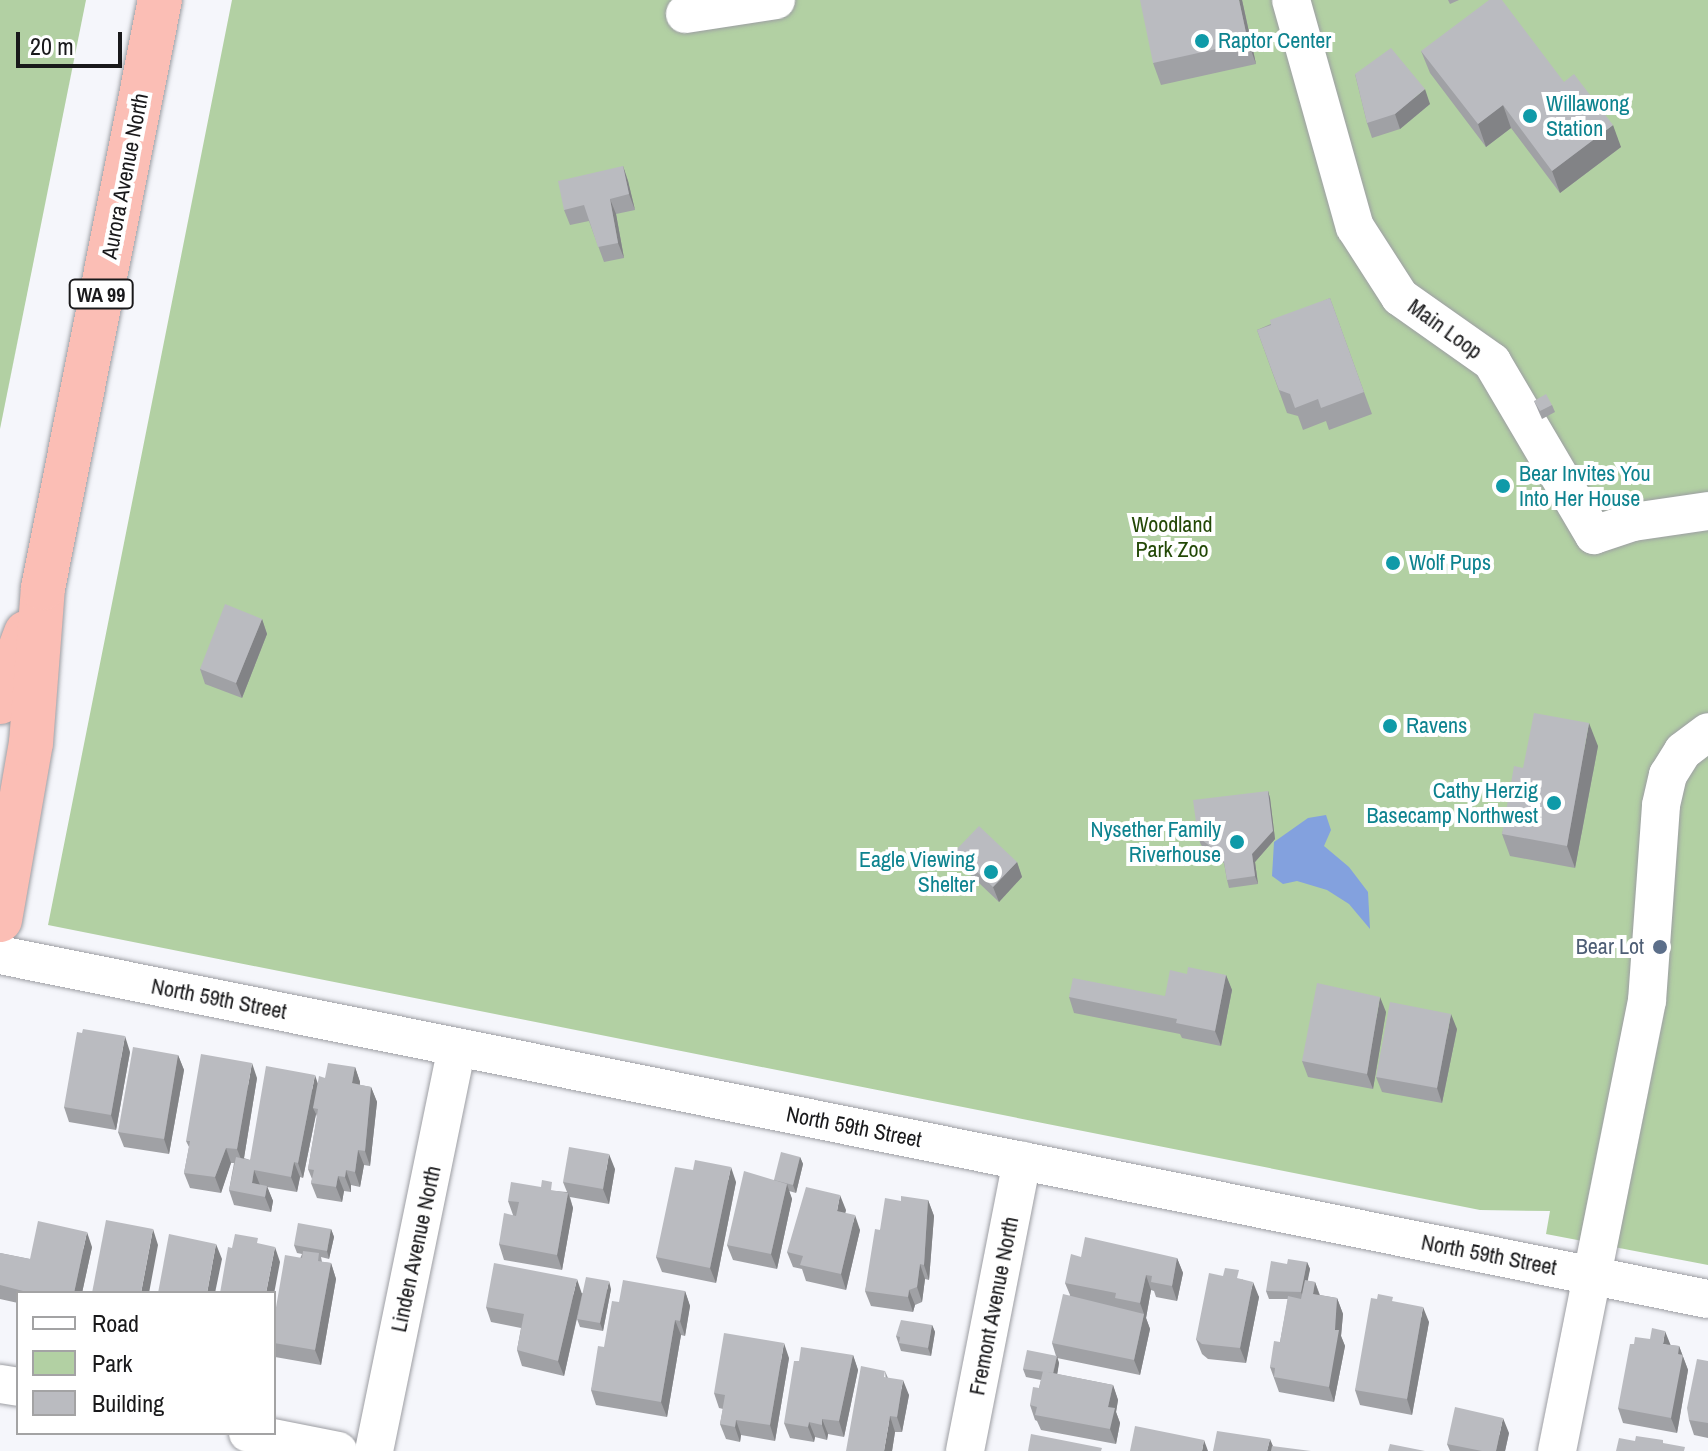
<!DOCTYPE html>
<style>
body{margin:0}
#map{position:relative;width:1708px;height:1451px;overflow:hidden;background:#f5f6fb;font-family:"Archivo Narrow",sans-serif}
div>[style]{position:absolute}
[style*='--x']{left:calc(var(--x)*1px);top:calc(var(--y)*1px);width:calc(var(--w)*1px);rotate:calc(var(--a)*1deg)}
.green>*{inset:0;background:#b2d0a3}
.water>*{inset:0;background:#83a1de}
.roads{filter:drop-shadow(0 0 2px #9d9ea3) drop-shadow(0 0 2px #9d9ea3)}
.minor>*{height:38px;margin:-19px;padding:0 19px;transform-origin:19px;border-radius:19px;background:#fff}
.highway>*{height:44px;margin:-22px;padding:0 22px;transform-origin:22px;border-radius:22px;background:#fbbeb5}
.wall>*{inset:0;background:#a0a1a5}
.shaded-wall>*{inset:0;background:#828386}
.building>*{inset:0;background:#babbc0}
.dots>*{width:22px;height:22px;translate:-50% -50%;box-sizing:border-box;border:4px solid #fff;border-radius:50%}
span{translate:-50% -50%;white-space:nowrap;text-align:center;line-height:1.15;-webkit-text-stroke:8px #fff;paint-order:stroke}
.shield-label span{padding:2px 6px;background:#fff;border:2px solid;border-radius:6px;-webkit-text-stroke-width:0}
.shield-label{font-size:20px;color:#19191b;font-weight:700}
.culture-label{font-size:22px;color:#0d838f}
.left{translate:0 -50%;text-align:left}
.right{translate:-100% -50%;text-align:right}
.street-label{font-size:22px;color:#19191b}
.park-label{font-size:22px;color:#234806}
.service-label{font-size:22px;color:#4e5e75}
.legend{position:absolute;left:16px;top:1291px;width:260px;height:144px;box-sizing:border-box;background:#fff;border:2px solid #a3a3a4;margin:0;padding:10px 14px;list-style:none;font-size:24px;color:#19191b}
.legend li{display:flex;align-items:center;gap:16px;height:40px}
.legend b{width:40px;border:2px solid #a3a3a4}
.scale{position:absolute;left:16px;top:32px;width:106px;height:36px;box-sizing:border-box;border:4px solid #19191b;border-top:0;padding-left:10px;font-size:24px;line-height:28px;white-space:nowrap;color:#19191b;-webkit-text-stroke:6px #fff;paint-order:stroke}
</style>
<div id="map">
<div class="green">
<i style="clip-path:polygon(0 0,86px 0,0 429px)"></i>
<i style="clip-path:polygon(232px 0,1708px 0,1708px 1265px,1546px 1234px,1550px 1211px,1480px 1210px,48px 925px)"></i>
</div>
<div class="water">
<i style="clip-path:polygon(1326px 815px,1331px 830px,1324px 846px,1349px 867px,1368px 892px,1370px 929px,1349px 904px,1327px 890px,1297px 881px,1283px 884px,1272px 876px,1274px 842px,1308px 818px)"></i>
</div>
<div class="roads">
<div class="minor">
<i style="--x:1291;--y:0;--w:236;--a:74.3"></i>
<i style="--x:1355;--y:227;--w:83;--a:57.3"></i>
<i style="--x:1400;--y:297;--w:113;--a:35.2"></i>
<i style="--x:1492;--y:362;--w:201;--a:59.5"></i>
<i style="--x:1594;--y:535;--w:41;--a:-18.4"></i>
<i style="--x:1633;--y:522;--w:76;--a:-8.3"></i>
<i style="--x:685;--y:14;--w:92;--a:-8.7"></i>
<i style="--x:0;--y:955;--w:1742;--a:11.39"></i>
<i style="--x:0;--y:1384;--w:18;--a:9"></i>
<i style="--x:248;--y:1433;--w:92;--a:11.3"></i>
<i style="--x:374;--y:1451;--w:412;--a:-78.4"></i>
<i style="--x:965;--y:1451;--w:296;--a:-78.9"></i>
<i style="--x:1557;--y:1451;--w:459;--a:-78.7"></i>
<i style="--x:1647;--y:1001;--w:196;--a:-85.9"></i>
<i style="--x:1661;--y:805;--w:31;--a:-77"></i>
<i style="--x:1668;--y:775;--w:28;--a:-58"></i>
<i style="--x:1683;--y:751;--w:31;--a:-37"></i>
</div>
<div class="highway">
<i style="--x:0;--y:702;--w:74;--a:-69.4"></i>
<i style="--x:0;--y:920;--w:180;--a:-80.1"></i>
<i style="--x:31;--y:743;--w:155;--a:-85.6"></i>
<i style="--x:43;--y:588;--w:600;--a:-78.75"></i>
</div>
</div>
<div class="wall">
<i style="clip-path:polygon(1242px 0,1256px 64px,1161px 85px,1153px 63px)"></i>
<i style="clip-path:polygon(1448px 0,1459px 0,1450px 4px)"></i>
<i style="clip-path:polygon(1421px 51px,1564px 82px,1621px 147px,1560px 193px,1511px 128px,1486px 147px,1430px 73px)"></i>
<i style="clip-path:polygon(1355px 74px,1430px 104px,1400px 129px,1372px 138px,1367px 123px)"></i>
<i style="clip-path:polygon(623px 166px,628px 181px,635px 210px,616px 214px,624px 258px,604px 262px,589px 221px,570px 225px,564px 210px)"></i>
<i style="clip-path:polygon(1330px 298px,1372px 414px,1329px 430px,1326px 421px,1303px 430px,1298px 416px,1287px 413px,1257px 330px)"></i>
<i style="clip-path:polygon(1534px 401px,1552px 405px,1555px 412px,1542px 419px)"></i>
<i style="clip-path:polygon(262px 619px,267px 634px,242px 698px,205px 684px,200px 669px)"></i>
<i style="clip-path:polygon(1598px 746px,1575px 868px,1510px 856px,1502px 834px,1523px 768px)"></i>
<i style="clip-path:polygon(1268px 791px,1270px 798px,1275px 839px,1255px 862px,1258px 884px,1229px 888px,1227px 880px,1224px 863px,1201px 845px,1198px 837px)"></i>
<i style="clip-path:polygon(955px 851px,1017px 862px,1022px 877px,999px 902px,961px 866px)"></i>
<i style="clip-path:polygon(1187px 974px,1226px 975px,1232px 990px,1221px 1046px,1182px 1038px,1180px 1034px,1074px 1013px,1069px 997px,1165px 996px)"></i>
<i style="clip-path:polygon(1386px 1012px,1373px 1089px,1308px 1077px,1302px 1061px)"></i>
<i style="clip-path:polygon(1457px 1029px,1442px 1103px,1382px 1092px,1376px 1077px)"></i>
<i style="clip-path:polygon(130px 1052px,116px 1130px,69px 1122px,64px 1107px)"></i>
<i style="clip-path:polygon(178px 1055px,184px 1070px,169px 1154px,124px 1147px,118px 1132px)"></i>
<i style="clip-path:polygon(355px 1067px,360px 1082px,360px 1085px,371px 1087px,377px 1102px,370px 1166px,364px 1165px,360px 1187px,351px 1185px,351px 1192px,344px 1191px,342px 1202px,317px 1198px,311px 1183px,312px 1179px,308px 1169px,317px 1117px,316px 1114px,303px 1178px,300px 1177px,297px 1192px,267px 1187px,273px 1201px,271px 1212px,234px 1205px,229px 1190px,234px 1163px,231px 1163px,221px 1193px,190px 1188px,184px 1173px,189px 1147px,186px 1141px,257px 1078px,244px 1158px,250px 1160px,318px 1083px,325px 1078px)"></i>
<i style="clip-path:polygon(800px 1157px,803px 1164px,796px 1193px,789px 1191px,792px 1199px,777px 1269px,733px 1260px,727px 1245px,774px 1180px)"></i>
<i style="clip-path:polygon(615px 1169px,609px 1204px,570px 1197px,573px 1208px,562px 1270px,504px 1260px,499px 1244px,513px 1215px,508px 1201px,555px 1191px,567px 1192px,563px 1182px)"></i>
<i style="clip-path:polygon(693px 1170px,736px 1182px,716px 1283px,662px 1272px,656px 1257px)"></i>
<i style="clip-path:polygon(928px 1200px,934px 1216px,929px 1280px,925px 1279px,922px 1302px,915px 1305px,913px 1312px,871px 1306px,865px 1291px,880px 1230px,901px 1201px)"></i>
<i style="clip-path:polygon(846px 1210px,845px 1213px,860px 1230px,846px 1290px,806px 1281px,802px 1269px,793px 1267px,787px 1252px)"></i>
<i style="clip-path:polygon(331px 1229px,334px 1237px,329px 1259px,321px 1257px,322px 1262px,331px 1263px,336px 1279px,321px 1365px,275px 1357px,274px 1353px,274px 1319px,302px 1254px,297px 1253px,294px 1245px)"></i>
<i style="clip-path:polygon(92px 1247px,82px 1293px,18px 1293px,18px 1303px,0 1299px,0 1253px,30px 1259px)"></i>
<i style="clip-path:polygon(1081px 1257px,1177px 1258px,1183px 1273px,1177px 1301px,1156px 1297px,1154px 1291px,1151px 1290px,1146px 1318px,1150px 1329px,1140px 1375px,1057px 1358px,1059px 1363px,1057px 1374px,1113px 1385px,1118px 1400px,1116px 1412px,1120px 1423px,1116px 1444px,1041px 1430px,1037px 1421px,1035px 1420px,1030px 1405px,1039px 1388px,1041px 1380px,1026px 1377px,1023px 1369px,1056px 1356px,1052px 1343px,1070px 1295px,1065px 1283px)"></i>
<i style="clip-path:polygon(1307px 1262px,1310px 1269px,1307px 1281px,1315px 1282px,1320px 1295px,1337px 1298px,1343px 1314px,1341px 1336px,1345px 1346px,1334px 1402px,1279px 1392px,1270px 1367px,1280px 1342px,1288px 1299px,1269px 1299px,1266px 1291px,1287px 1264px)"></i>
<i style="clip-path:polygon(1242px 1279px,1259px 1297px,1246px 1363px,1208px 1359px,1202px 1354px,1196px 1339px)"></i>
<i style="clip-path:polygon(611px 1289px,603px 1331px,580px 1327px,577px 1319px,581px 1301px,564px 1376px,522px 1366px,517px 1350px,521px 1328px,491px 1322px,486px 1307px)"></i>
<i style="clip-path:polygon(685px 1291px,690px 1306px,685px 1336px,681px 1335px,667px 1417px,596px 1405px,591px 1390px,619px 1302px)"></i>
<i style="clip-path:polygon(1395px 1302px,1429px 1322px,1412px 1415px,1360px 1405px,1355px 1390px)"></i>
<i style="clip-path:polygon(932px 1325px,935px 1332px,931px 1356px,901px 1351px,896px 1336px)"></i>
<i style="clip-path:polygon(1670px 1345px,1679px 1346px,1688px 1370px,1677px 1433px,1623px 1423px,1618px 1408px)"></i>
<i style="clip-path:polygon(853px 1355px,858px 1370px,844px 1437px,828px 1434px,827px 1440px,815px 1437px,814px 1442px,790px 1438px,784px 1423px)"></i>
<i style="clip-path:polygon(789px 1358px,775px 1441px,741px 1435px,740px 1442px,726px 1439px,720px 1424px,723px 1409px,719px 1408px,714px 1393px)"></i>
<i style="clip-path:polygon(1708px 1361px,1708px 1438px,1694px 1435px,1689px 1420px)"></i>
<i style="clip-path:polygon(885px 1371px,888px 1378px,909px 1395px,902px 1432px,895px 1432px,892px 1451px)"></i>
<i style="clip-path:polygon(1509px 1433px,1505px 1451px,1450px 1451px,1447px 1444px)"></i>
</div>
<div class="shaded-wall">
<i style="clip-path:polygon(1239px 0,1242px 0,1256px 64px,1248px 42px)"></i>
<i style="clip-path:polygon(1425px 89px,1430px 104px,1400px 129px,1395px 114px)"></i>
<i style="clip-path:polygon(1503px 105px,1511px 128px,1486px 147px,1478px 124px)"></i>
<i style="clip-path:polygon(1613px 125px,1621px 147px,1560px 193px,1552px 171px)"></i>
<i style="clip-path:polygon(623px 166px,628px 181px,635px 210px,629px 194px)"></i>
<i style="clip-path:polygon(610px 199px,616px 214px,624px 258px,618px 243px)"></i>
<i style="clip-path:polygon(262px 619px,267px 634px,242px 698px,236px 683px)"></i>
<i style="clip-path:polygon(1589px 723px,1598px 746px,1575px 868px,1567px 846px)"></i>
<i style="clip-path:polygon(1268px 791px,1270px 798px,1275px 839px,1255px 862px,1258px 884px,1255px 876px,1252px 854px)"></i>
<i style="clip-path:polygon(1017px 862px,1022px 877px,999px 902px,993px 887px)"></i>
<i style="clip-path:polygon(1226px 975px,1232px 990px,1221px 1046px,1215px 1031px)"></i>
<i style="clip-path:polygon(1380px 997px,1386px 1012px,1373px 1089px,1367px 1074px)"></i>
<i style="clip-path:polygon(1451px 1014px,1457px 1029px,1442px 1103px,1437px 1088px)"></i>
<i style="clip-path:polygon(125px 1036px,130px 1052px,116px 1130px,111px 1115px)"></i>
<i style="clip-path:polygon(178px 1055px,184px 1070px,169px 1154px,164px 1139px)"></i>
<i style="clip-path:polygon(252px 1063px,257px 1078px,243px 1164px,237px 1149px)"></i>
<i style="clip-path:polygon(355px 1067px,360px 1082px,357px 1099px,352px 1083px)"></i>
<i style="clip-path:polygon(315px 1075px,320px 1090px,313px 1108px,316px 1114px,303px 1178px,298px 1163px)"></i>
<i style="clip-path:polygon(371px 1087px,377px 1102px,370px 1166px,365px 1151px)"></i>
<i style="clip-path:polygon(226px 1148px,231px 1163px,221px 1193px,215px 1177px)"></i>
<i style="clip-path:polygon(358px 1150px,364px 1165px,360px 1187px,355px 1172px)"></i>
<i style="clip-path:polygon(609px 1154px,615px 1169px,609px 1204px,603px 1189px)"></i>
<i style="clip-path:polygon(800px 1157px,803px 1164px,796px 1193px,793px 1185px)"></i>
<i style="clip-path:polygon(294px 1162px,300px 1177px,297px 1192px,291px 1177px)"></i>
<i style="clip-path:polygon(731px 1167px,736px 1182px,716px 1283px,710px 1268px)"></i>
<i style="clip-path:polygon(254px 1170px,260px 1185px,252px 1183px)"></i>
<i style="clip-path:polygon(346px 1170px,351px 1185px,351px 1192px,345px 1177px)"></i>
<i style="clip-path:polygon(338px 1176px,344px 1191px,342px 1202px,336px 1187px)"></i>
<i style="clip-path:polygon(787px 1184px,792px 1199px,777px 1269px,771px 1254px)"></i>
<i style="clip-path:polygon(267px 1186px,273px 1201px,271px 1212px,265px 1197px)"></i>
<i style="clip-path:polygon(568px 1193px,573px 1208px,562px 1270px,557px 1255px)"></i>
<i style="clip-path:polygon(840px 1195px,846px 1210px,842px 1226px,837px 1211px)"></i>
<i style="clip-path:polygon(928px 1200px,934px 1216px,929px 1280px,924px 1265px)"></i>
<i style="clip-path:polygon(855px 1215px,860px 1230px,846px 1290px,841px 1274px)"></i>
<i style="clip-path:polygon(153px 1229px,158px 1245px,149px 1293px,141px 1293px)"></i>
<i style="clip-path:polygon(331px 1229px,334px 1237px,329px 1259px,327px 1251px)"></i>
<i style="clip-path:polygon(87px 1232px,92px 1247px,82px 1293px,74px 1293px)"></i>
<i style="clip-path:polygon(216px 1244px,222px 1259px,215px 1293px,207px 1293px)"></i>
<i style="clip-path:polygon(275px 1247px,280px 1262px,274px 1294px,266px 1293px)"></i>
<i style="clip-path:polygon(1177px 1258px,1183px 1273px,1177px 1301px,1172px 1286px)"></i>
<i style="clip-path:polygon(1307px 1262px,1310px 1269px,1304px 1300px,1301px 1292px)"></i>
<i style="clip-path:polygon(331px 1263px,336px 1279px,321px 1365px,315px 1350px)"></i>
<i style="clip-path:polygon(920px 1264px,925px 1279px,922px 1302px,917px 1287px)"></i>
<i style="clip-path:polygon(1146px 1275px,1151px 1290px,1146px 1318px,1150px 1329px,1140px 1375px,1134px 1360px,1144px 1314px,1140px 1303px)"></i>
<i style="clip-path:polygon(577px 1279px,582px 1294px,564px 1376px,558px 1361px)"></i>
<i style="clip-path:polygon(609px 1281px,611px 1289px,603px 1331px,600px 1323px)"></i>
<i style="clip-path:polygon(1253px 1282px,1259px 1297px,1246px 1363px,1240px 1348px)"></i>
<i style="clip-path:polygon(1315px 1282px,1320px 1297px,1313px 1294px)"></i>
<i style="clip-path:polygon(909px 1290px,915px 1305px,913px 1312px,908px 1297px)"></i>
<i style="clip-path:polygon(685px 1291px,690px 1306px,685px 1336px,680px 1321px)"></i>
<i style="clip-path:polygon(1337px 1298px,1343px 1314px,1341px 1336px,1345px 1346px,1334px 1402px,1329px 1387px)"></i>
<i style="clip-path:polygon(1423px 1307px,1429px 1322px,1412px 1415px,1407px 1399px)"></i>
<i style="clip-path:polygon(675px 1320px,681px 1335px,667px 1417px,661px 1402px)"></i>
<i style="clip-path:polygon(932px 1325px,935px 1332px,931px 1356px,928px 1348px)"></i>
<i style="clip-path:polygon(1665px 1331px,1671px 1346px,1663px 1344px)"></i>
<i style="clip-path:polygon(784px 1343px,789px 1358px,775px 1441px,770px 1425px)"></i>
<i style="clip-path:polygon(1679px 1346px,1688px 1370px,1677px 1433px,1671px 1418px)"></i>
<i style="clip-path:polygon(853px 1355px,858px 1370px,844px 1437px,839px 1421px)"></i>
<i style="clip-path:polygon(1057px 1356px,1059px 1363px,1056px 1382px,1053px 1375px)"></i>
<i style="clip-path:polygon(903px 1380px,909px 1395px,902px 1432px,897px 1417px)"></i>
<i style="clip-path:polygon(1113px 1385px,1118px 1400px,1116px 1412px,1120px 1423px,1116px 1444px,1110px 1429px,1108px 1407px)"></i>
<i style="clip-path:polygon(890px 1416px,895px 1432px,892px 1451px,884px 1451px)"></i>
<i style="clip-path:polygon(1503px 1418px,1509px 1433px,1505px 1451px,1496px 1451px)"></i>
<i style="clip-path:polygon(822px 1419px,828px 1434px,827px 1440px,822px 1425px)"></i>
<i style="clip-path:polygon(736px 1420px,741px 1435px,740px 1442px,735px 1427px)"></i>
<i style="clip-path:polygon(809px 1422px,815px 1437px,814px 1442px,808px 1427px)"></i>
<i style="clip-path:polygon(1270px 1439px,1275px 1451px,1267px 1451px)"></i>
<i style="clip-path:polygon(1204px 1440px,1208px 1451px,1202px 1451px)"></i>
</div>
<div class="building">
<i style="clip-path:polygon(1140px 0,1239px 0,1248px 42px,1153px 63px)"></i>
<i style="clip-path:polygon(1489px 0,1502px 0,1564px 82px,1574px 74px,1613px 125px,1552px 171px,1503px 105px,1478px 124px,1421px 51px)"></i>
<i style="clip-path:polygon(1391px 48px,1425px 89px,1395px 114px,1367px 123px,1355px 74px)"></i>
<i style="clip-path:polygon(623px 166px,629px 194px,610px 199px,618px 243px,598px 247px,584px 205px,564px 210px,558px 181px)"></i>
<i style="clip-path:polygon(1330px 298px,1364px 392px,1321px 408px,1318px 399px,1295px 408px,1290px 394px,1279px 390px,1257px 330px,1271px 325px,1270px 320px)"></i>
<i style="clip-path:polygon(1546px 394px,1552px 405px,1540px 411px,1534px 401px)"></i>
<i style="clip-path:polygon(225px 604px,262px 619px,236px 683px,200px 669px)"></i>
<i style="clip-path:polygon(1534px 713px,1589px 723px,1567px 846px,1502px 834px,1514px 766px,1523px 768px)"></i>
<i style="clip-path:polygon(1268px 791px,1273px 831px,1252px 854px,1255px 876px,1227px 880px,1223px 856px,1198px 837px,1193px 800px)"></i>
<i style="clip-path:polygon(979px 826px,1017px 862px,993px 887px,955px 851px)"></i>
<i style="clip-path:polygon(1188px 967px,1226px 975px,1215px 1031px,1176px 1023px,1177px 1019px,1069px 997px,1073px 978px,1165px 996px,1170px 970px,1187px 974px)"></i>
<i style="clip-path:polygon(1317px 983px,1380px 997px,1367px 1074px,1302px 1061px)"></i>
<i style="clip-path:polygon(1390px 1002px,1451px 1014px,1437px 1088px,1376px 1077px)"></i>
<i style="clip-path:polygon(83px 1029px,125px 1036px,111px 1115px,64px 1107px,77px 1032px,82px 1033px)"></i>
<i style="clip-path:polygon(133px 1047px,178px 1055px,164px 1139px,118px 1132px)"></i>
<i style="clip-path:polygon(201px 1054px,252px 1063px,237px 1149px,226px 1148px,215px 1177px,184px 1173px,190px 1141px,186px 1141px)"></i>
<i style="clip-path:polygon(328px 1063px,355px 1067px,352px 1083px,371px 1087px,365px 1151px,358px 1150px,355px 1172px,346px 1170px,345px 1177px,338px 1176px,336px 1187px,311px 1183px,314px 1170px,308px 1169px,318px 1109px,313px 1108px,319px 1076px,325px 1078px)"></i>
<i style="clip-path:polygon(266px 1066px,315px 1075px,298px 1163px,294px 1162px,291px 1177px,254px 1170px,252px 1183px,267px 1186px,265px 1197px,229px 1190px,236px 1157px,250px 1160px)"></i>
<i style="clip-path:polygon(569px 1147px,609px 1154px,603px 1189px,563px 1182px)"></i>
<i style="clip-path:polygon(781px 1152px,800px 1157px,793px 1185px,774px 1180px)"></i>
<i style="clip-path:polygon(695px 1160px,731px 1167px,710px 1268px,656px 1257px,675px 1167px,693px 1170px)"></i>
<i style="clip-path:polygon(744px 1171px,787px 1184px,771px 1254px,727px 1245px)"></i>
<i style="clip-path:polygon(542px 1180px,552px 1182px,551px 1190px,568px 1193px,557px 1255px,499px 1244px,504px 1213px,516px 1216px,519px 1202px,508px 1201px,511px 1182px,541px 1187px)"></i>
<i style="clip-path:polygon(806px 1187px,840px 1195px,837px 1211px,855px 1215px,841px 1274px,800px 1265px,803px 1256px,787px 1252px)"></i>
<i style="clip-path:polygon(901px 1196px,928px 1200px,924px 1265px,920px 1264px,917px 1287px,909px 1290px,908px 1297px,865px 1291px,875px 1229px,880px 1230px,885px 1198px,901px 1201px)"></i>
<i style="clip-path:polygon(106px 1220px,153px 1229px,141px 1293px,92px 1293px)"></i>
<i style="clip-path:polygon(38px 1221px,87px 1232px,74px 1293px,23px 1293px,23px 1291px,0 1285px,0 1253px,30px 1259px)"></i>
<i style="clip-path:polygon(298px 1223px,331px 1229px,327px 1251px,294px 1245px)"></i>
<i style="clip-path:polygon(169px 1234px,216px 1244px,207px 1293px,158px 1293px)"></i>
<i style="clip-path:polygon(235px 1234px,258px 1238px,257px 1243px,275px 1247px,266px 1293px,220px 1293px,228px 1247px,232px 1248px)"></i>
<i style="clip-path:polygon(1085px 1237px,1177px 1258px,1172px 1286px,1151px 1282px,1152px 1276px,1146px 1275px,1140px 1303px,1115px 1298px,1116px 1293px,1065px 1283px,1071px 1254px,1081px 1257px)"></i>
<i style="clip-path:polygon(303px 1251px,319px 1253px,318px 1261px,331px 1263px,315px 1350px,274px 1343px,274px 1319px,285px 1255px,302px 1258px)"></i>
<i style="clip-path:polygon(1288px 1259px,1307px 1262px,1301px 1292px,1266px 1291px,1271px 1261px,1287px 1264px)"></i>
<i style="clip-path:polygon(494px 1263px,577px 1279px,558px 1361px,517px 1350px,524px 1314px,486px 1307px)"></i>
<i style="clip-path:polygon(1225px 1268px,1239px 1270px,1237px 1278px,1253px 1282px,1240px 1348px,1202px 1344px,1196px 1339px,1209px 1273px,1223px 1276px)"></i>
<i style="clip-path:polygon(586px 1277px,609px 1281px,600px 1323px,577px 1319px)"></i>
<i style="clip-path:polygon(623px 1280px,685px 1291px,680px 1321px,675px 1320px,661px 1402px,591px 1390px,598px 1346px,604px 1347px,612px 1301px,619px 1302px)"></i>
<i style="clip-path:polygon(1305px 1280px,1315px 1282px,1313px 1294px,1337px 1298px,1335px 1330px,1339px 1330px,1329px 1387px,1274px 1377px,1275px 1368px,1270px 1367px,1274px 1341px,1280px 1342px,1288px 1296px,1301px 1299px)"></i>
<i style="clip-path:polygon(1063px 1294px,1144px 1314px,1134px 1360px,1052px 1343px)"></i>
<i style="clip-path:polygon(1378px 1294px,1393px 1297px,1392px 1301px,1423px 1307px,1407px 1399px,1355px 1390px,1371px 1298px,1377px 1299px)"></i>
<i style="clip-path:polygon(901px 1320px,932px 1325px,928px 1348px,899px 1343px,900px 1337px,896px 1336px)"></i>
<i style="clip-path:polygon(1652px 1328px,1665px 1331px,1663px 1344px,1679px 1346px,1678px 1354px,1683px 1355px,1671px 1418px,1618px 1408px,1630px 1344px,1634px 1344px,1635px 1337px,1650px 1339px)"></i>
<i style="clip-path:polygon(724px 1333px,784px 1343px,770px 1425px,736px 1420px,735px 1427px,720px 1424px,725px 1395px,714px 1393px)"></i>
<i style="clip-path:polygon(801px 1347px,853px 1355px,839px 1421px,822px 1419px,822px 1425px,809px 1422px,808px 1427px,784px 1423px,794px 1361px,799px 1361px)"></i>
<i style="clip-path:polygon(1027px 1350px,1057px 1356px,1053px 1373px,1023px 1369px)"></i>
<i style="clip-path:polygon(1697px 1359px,1708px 1361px,1708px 1423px,1689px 1420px,1687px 1408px)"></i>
<i style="clip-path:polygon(861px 1366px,885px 1371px,884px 1377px,903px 1380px,897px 1417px,890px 1416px,884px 1451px,846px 1451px)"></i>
<i style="clip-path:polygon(1043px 1371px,1113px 1385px,1108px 1407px,1115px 1408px,1110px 1429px,1035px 1415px,1037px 1407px,1030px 1405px,1033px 1387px,1039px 1388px)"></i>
<i style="clip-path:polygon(1455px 1407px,1503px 1418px,1496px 1451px,1482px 1451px,1447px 1444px)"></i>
<i style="clip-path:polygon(1135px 1426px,1204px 1440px,1202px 1451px,1130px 1451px)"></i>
<i style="clip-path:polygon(1217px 1431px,1270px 1439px,1267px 1451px,1213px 1451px)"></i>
<i style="clip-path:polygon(1031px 1434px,1102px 1448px,1101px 1451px,1028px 1451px)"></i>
<i style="clip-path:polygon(1636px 1436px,1663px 1440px,1663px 1443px,1685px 1447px,1684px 1451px,1616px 1451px,1619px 1438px,1635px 1441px)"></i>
<i style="clip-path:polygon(1390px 1444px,1425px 1451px,1388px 1451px)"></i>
<i style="clip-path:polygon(1272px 1446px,1311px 1451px,1271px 1451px)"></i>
</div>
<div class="dots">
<i style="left:1202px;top:41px;background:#0f9aa8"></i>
<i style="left:1530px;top:116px;background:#0f9aa8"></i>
<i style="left:1503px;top:486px;background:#0f9aa8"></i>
<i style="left:1393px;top:563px;background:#0f9aa8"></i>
<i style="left:1390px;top:726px;background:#0f9aa8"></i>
<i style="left:1554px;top:803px;background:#0f9aa8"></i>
<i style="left:1237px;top:842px;background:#0f9aa8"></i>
<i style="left:991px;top:872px;background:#0f9aa8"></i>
<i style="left:1660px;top:947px;background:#5c6f8a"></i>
</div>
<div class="shield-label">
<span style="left:101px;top:294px">WA 99</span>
</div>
<div class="culture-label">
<span class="left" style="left:1218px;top:41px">Raptor Center</span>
<span class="left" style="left:1546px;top:116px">Willawong<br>Station</span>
<span class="left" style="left:1519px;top:486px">Bear Invites You<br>Into Her House</span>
<span class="left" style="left:1409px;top:563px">Wolf Pups</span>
<span class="left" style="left:1406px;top:726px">Ravens</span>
<span class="right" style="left:1538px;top:803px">Cathy Herzig<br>Basecamp Northwest</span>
<span class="right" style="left:1221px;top:842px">Nysether Family<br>Riverhouse</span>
<span class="right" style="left:975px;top:872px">Eagle Viewing<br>Shelter</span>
</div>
<div class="street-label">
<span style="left:125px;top:176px;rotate:-79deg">Aurora Avenue North</span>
<span style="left:1445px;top:329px;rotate:36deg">Main Loop</span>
<span style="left:219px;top:999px;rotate:11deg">North 59th Street</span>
<span style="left:854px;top:1127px;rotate:11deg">North 59th Street</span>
<span style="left:416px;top:1249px;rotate:-78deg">Linden Avenue North</span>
<span style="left:1489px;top:1255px;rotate:11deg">North 59th Street</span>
<span style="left:994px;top:1306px;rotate:-79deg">Fremont Avenue North</span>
</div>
<div class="park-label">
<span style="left:1172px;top:537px">Woodland<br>Park Zoo</span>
</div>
<div class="service-label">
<span class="right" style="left:1644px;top:947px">Bear Lot</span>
</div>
<ul class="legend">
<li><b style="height:10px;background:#fff"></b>Road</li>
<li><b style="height:22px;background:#b2d0a3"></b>Park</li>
<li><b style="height:22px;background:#babbc0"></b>Building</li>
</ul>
<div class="scale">20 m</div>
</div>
